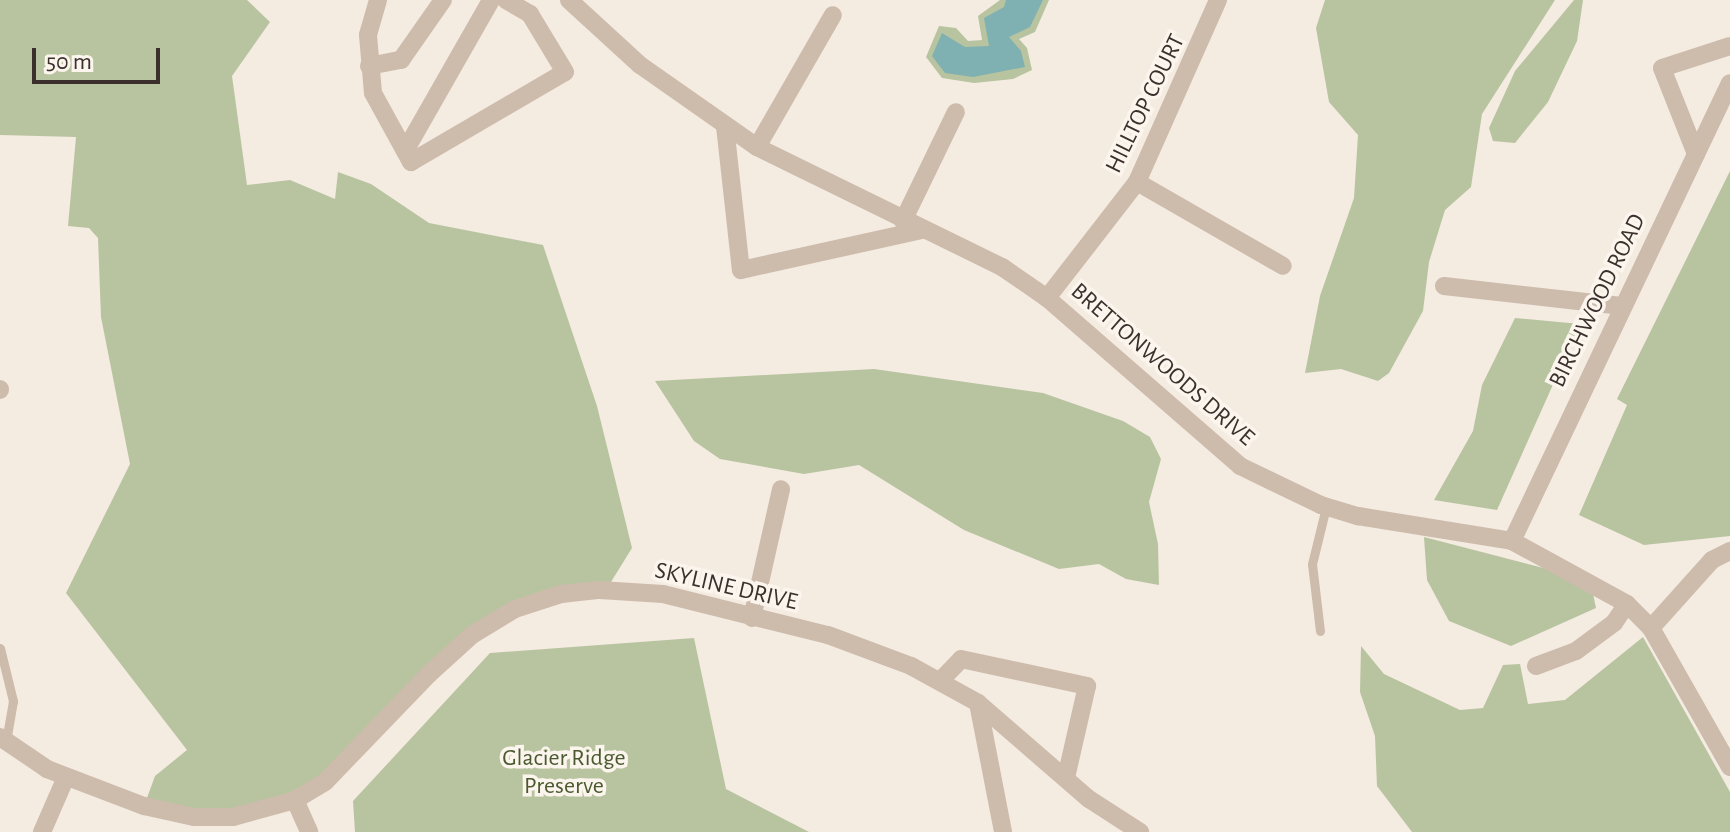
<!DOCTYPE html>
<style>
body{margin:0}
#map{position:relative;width:1730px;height:832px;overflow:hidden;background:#f4ebe1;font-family:"Alegreya Sans",sans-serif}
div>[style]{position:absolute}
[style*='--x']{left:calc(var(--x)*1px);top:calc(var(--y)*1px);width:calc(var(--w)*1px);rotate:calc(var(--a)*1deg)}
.green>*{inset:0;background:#b8c4a0}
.water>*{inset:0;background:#7fb0b2}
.lane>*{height:9px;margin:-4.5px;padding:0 4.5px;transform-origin:4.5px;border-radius:4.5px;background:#cdbbac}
.street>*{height:18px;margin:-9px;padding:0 9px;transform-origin:9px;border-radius:9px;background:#cdbbac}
span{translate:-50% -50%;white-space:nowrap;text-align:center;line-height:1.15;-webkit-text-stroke:7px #fbf5ee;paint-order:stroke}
.street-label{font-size:24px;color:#3b302b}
.park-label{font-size:24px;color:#4a5a2e}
.scale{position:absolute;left:32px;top:48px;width:128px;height:36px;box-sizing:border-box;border:4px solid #3b302b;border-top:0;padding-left:10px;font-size:24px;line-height:28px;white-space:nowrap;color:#3b302b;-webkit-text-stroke:6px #fbf5ee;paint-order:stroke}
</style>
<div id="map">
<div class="green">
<i style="clip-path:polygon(0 0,247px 0,270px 22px,232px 76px,247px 185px,290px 180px,335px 199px,338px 172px,371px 184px,429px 223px,543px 245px,597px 406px,632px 548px,606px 590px,561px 594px,472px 635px,325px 782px,233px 817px,144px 806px,155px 776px,187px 750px,66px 593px,130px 464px,101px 317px,98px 238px,89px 228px,68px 226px,76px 137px,0 135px)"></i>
<i style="clip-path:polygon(1000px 0,1049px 0,1035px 32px,1019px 39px,1027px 48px,1032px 70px,1013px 79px,974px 83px,942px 78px,926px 57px,939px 26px,956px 28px,968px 41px,982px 40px,978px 16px)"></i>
<i style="clip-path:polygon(1325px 0,1555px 0,1482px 114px,1471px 187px,1445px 210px,1429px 262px,1423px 311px,1389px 373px,1378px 381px,1341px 369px,1305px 373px,1320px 296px,1354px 198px,1358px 135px,1329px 102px,1316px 28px)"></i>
<i style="clip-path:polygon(1574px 0,1583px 0,1577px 41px,1548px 102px,1515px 143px,1493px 141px,1489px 128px,1515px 71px)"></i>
<i style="clip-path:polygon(1730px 171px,1730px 536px,1644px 545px,1579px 515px,1627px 405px,1617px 399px)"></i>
<i style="clip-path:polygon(1515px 318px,1580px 324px,1497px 510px,1434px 500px,1473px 431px,1482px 385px)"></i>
<i style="clip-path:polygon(874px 369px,1043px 393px,1123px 421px,1150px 437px,1161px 459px,1149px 502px,1158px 544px,1159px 585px,1126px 579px,1099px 564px,1059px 569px,964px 530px,859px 465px,804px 474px,720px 459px,694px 441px,655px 381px)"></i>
<i style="clip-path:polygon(1424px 537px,1590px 580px,1596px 608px,1511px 646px,1449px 621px,1427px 580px)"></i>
<i style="clip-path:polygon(1643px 637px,1730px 792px,1730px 832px,1412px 832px,1377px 786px,1375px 736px,1360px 692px,1361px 646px,1384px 674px,1460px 710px,1483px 708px,1503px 665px,1520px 664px,1528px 704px,1565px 700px)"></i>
<i style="clip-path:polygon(694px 638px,726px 789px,809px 832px,355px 832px,353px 801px,490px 653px)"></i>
</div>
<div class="water">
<i style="clip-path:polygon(1006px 0,1043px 0,1030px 27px,1009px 37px,1021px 51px,1025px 67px,973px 77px,945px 73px,932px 56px,942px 33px,965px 47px,989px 46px,984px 18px,1004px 7px)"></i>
</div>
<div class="lane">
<i style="--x:1320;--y:631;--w:67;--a:-96.8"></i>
<i style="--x:1312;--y:564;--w:59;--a:-76.2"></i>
<i style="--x:0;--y:648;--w:55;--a:76.2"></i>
<i style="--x:13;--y:701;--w:41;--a:99.9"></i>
</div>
<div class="street">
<i style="--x:378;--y:0;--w:36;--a:106"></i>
<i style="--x:368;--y:35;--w:58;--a:85.1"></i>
<i style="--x:373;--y:93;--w:79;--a:61.2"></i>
<i style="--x:411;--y:162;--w:178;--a:-30.3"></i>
<i style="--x:565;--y:72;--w:68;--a:-121.1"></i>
<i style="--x:530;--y:14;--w:28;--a:-150"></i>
<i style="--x:569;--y:0;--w:96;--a:42.5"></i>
<i style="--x:640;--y:65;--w:143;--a:35"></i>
<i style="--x:757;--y:147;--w:273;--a:26.1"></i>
<i style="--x:1002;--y:267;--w:55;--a:34.6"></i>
<i style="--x:1047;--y:298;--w:256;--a:41"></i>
<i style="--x:1240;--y:466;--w:90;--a:25.7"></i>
<i style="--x:1321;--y:505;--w:39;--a:17"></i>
<i style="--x:1358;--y:516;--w:156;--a:9.2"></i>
<i style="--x:1512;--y:541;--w:131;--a:28.7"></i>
<i style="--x:1627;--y:604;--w:34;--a:45"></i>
<i style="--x:1651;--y:628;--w:160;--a:60.4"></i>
<i style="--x:369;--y:66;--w:33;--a:-11"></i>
<i style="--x:401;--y:60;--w:73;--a:-55"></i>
<i style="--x:725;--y:126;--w:145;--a:83.7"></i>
<i style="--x:741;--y:270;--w:184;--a:-12.5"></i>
<i style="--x:757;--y:147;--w:152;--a:-60.1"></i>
<i style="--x:405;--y:151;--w:174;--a:-60.3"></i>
<i style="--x:1696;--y:154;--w:92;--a:-111.6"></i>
<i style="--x:1662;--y:68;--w:71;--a:-17.9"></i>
<i style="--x:1137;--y:182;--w:168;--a:29.9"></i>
<i style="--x:903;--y:221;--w:121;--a:-64.1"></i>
<i style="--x:1444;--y:286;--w:179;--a:6.4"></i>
<i style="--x:1047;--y:298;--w:147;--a:-52.2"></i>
<i style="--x:1137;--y:182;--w:199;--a:-66"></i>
<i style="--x:0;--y:389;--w:1;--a:90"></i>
<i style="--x:1512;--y:541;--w:507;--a:-64.55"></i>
<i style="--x:752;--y:618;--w:132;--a:-77.3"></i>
<i style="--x:1651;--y:628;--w:91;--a:-48.1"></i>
<i style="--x:1712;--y:560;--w:20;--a:-27"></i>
<i style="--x:1536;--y:666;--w:43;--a:-20.6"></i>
<i style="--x:1576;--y:651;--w:47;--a:-36.4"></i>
<i style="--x:1614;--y:623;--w:23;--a:-56"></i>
<i style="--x:940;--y:681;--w:30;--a:-46"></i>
<i style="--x:961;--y:659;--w:129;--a:12.1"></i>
<i style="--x:1087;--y:686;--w:94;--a:102.9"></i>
<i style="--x:978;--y:703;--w:131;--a:79"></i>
<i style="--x:0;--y:737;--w:57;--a:34.2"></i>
<i style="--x:47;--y:769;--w:104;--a:20.9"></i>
<i style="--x:144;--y:806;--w:51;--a:12.4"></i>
<i style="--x:194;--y:817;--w:39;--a:0"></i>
<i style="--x:233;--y:817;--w:64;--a:-15.3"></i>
<i style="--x:295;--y:800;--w:35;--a:-31"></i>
<i style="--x:325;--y:782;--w:150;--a:-46.1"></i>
<i style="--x:429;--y:674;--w:58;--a:-42.2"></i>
<i style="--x:472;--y:635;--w:50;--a:-31.2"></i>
<i style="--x:515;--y:609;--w:48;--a:-18.1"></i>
<i style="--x:561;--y:594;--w:39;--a:-6"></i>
<i style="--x:600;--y:590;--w:63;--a:3.6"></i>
<i style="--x:663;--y:594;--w:170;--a:14"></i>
<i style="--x:828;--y:635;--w:89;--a:20.5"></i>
<i style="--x:911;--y:666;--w:77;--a:28.9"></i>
<i style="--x:978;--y:703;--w:147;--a:40.9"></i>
<i style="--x:1089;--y:799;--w:61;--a:32.9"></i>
<i style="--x:295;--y:800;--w:35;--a:66"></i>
<i style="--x:42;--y:832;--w:60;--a:-66.4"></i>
</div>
<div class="street-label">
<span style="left:1146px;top:104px;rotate:-64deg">HILLTOP COURT</span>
<span style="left:1598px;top:301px;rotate:-64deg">BIRCHWOOD ROAD</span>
<span style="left:1162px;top:365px;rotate:41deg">BRETTONWOODS DRIVE</span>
<span style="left:726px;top:587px;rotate:13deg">SKYLINE DRIVE</span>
</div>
<div class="park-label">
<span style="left:564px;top:773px">Glacier Ridge<br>Preserve</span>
</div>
<div class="scale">50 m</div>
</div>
